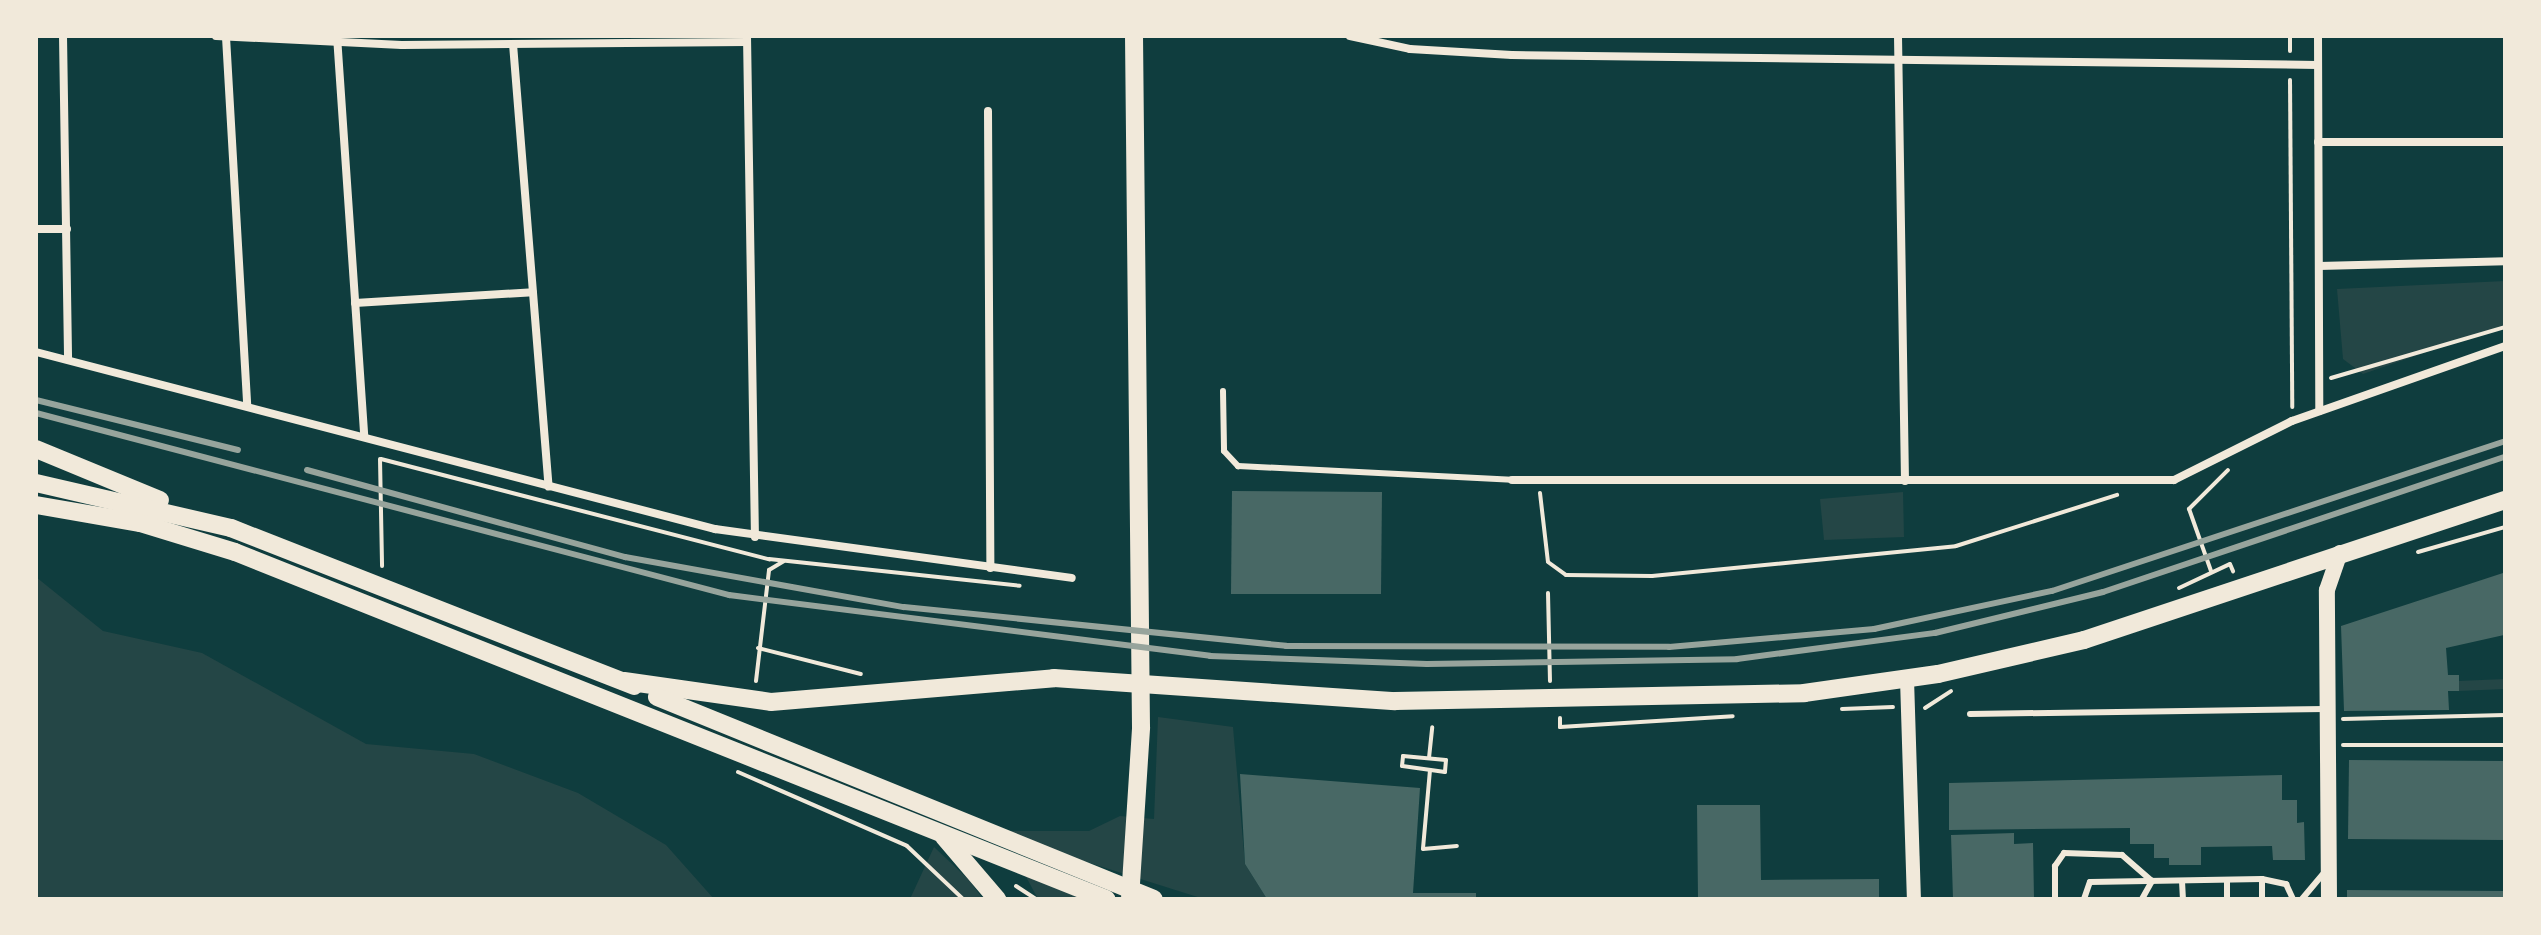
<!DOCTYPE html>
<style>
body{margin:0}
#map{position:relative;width:2541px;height:935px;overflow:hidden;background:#0f3d3e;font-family:Signika,sans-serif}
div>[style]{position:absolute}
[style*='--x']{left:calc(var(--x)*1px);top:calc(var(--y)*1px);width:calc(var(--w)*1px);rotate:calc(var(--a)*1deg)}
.green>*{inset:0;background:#244646}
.building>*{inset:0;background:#486865}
.path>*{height:4px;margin:-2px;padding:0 2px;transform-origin:2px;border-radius:2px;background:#f1e9da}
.service>*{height:6px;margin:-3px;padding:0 3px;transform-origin:3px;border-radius:3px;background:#f1e9da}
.minor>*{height:8px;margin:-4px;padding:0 4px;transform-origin:4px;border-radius:4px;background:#f1e9da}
.tertiary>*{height:14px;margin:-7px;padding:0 7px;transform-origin:7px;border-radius:7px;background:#f1e9da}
.secondary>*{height:16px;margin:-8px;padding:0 8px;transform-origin:8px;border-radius:8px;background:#f1e9da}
.primary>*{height:18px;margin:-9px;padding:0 9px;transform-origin:9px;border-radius:9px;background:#f1e9da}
.rail>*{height:6px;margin:-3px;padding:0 3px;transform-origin:3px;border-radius:3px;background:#97a49c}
span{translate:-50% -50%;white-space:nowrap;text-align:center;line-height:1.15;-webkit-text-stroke:8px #f1e9da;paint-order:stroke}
.frame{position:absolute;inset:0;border:38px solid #f1e9da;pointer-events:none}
</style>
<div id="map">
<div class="green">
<i style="clip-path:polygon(2505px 281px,2505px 325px,2363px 374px,2343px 359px,2337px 289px)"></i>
<i style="clip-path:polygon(1903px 492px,1904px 537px,1824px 540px,1820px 499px)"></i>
<i style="clip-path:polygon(36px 577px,103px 631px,202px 653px,366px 744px,474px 754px,578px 793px,666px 845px,714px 899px,36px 899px)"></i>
<i style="clip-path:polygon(2505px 679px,2505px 689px,2459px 691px,2458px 681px)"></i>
<i style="clip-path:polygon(1158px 717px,1233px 727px,1245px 864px,1267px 899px,1204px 899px,988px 831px,1089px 831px,1120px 816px,1154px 819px)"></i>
<i style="clip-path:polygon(934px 847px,968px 879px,983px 899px,910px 899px)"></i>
<i style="clip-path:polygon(1024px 873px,1086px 899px,1038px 899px)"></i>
</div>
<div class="building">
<i style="clip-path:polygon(1232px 491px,1382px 492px,1381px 594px,1231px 594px)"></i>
<i style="clip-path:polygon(2503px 573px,2504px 635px,2446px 648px,2448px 675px,2459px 675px,2459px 691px,2448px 691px,2449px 710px,2344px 711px,2341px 626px)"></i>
<i style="clip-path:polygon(2349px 760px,2505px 761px,2505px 840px,2348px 839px)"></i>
<i style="clip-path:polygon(1240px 774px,1420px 788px,1413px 893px,1476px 893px,1476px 899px,1267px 899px,1245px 864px)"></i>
<i style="clip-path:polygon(2282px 775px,2282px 800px,2297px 800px,2297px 823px,2304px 822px,2305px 860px,2273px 860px,2272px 846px,2201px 847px,2201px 865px,2169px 865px,2169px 858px,2154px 858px,2154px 844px,2130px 844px,2130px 828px,1949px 830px,1949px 783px)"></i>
<i style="clip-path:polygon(1697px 805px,1760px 805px,1761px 880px,1879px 879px,1879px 899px,1698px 899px)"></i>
<i style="clip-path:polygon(2014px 833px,2014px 844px,2033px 843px,2034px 899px,1953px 899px,1951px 835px)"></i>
<i style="clip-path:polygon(2347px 890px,2505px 891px,2505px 899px,2347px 899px)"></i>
</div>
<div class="path">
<i style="--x:2290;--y:36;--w:15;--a:90"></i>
<i style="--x:2290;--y:80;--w:327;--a:89.6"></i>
<i style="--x:2331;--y:378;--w:181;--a:-16.3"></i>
<i style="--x:380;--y:459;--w:107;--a:88.9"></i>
<i style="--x:381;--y:459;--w:401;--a:14.5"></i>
<i style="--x:769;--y:559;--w:252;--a:6.1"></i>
<i style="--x:1540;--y:493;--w:69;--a:83.4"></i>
<i style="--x:1548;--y:562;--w:22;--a:36"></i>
<i style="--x:1566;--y:575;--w:86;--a:0.7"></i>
<i style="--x:1652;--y:576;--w:305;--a:-5.6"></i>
<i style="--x:1956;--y:546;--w:169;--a:-17.6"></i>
<i style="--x:2418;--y:552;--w:91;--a:-16"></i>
<i style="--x:2211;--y:571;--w:66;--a:-109.5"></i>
<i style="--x:2189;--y:509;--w:55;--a:-45"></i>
<i style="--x:2179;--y:588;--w:56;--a:-25.2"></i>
<i style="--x:2230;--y:564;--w:8;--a:67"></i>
<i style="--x:1548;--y:593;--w:88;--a:88.7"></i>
<i style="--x:758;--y:648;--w:106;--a:14.2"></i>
<i style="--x:756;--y:681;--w:112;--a:-83.3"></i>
<i style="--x:769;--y:570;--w:17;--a:-31"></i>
<i style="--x:1925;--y:708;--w:31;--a:-33"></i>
<i style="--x:1842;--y:709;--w:51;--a:-2.2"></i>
<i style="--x:1560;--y:718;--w:9;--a:90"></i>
<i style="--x:1560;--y:727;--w:173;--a:-3.6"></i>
<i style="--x:2343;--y:719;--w:162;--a:-1.4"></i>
<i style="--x:2343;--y:745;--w:162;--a:0"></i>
<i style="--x:1403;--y:756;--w:43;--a:5.3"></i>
<i style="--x:1446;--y:760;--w:12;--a:95"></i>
<i style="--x:1445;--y:772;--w:43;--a:-172.1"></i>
<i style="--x:1402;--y:766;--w:10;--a:-84"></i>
<i style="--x:1429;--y:758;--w:31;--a:-84"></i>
<i style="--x:1430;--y:770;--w:79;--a:95.1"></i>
<i style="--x:1423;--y:849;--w:34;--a:-5"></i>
<i style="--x:738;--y:772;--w:184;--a:23.6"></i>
<i style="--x:907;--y:846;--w:77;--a:43.4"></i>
<i style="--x:1016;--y:886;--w:24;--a:33"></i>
</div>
<div class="service">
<i style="--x:1223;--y:391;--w:60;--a:89"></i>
<i style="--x:1224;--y:451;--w:21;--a:47"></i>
<i style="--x:1238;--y:466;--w:274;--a:2.9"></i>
<i style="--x:1970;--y:714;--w:355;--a:-0.8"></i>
<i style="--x:2262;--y:879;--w:20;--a:90"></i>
<i style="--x:2227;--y:880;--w:19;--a:90"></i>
<i style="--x:2182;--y:881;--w:18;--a:87"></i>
<i style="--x:2055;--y:899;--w:33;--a:-90"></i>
<i style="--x:2055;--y:866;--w:16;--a:-55"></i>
<i style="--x:2064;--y:853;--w:58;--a:2"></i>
<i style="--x:2122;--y:855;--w:40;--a:41"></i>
<i style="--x:2084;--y:899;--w:18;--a:-71"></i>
<i style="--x:2090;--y:882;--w:172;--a:-1"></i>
<i style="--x:2262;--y:879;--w:25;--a:12"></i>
<i style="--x:2286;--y:884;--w:17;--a:65"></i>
<i style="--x:2142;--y:899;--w:21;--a:-61"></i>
<i style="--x:2302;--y:899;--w:34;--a:-50"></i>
</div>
<div class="minor">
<i style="--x:63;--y:36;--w:323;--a:89.1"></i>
<i style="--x:216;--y:36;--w:186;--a:2.8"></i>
<i style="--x:402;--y:45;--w:345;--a:-0.5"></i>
<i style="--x:337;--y:36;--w:402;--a:86.1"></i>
<i style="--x:747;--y:36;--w:501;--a:89.09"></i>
<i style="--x:1350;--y:36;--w:61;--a:12.2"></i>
<i style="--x:1410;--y:49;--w:102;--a:3.4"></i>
<i style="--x:1512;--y:55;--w:806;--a:0.71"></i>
<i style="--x:1898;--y:36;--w:445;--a:89.1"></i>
<i style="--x:2318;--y:36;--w:375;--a:89.8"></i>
<i style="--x:226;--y:37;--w:369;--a:86.7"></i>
<i style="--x:513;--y:44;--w:444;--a:85.4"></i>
<i style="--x:988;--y:111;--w:457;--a:89.7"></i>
<i style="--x:2318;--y:142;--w:187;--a:0"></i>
<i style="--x:36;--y:229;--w:31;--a:0"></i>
<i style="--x:2319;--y:266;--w:186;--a:-1.5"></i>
<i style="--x:355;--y:303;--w:178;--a:-3.5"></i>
<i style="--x:36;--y:352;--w:702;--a:14.61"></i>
<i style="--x:715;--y:529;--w:360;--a:7.8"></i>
<i style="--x:1512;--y:480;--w:662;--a:0"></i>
<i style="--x:2174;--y:480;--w:132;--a:-26.6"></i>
<i style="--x:2292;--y:421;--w:226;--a:-19.4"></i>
</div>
<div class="tertiary">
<i style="--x:1907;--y:679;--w:220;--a:88.2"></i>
</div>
<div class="secondary">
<i style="--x:2329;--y:899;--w:309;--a:-90.4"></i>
<i style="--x:2327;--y:590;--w:39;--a:-71"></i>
</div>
<div class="primary">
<i style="--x:36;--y:449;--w:134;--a:22.4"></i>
<i style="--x:36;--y:483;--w:200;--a:13"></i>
<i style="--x:231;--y:528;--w:433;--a:21.4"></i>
<i style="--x:36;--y:505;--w:106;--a:9.8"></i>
<i style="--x:140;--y:523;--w:99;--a:17"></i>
<i style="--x:235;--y:552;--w:938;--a:21.72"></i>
<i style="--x:624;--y:681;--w:148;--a:8.1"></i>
<i style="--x:771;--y:702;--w:284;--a:-4.8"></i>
<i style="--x:1054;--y:678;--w:342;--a:3.9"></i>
<i style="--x:1395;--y:701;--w:409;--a:-1.1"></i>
<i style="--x:1804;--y:693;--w:135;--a:-8.1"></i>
<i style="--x:1938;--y:674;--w:150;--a:-13.1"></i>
<i style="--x:2084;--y:640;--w:444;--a:-18.4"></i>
<i style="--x:657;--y:697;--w:536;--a:22.12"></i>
<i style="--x:944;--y:837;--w:82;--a:49.5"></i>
<i style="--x:1130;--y:899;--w:172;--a:-86.3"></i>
<i style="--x:1141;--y:727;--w:691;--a:-90.58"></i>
</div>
<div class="rail">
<i style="--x:36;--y:400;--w:208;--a:13.9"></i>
<i style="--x:36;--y:413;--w:717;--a:14.72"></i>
<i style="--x:729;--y:595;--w:485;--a:7.2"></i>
<i style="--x:1210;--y:656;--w:217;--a:2.1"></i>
<i style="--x:1427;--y:664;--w:310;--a:-0.9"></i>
<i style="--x:1737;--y:659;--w:200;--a:-7.5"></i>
<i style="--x:1935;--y:633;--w:173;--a:-13.7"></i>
<i style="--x:2103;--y:592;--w:424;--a:-18.6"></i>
<i style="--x:307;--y:470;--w:330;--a:15.3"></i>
<i style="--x:625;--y:557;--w:283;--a:10.2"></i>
<i style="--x:904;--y:607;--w:384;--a:5.8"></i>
<i style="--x:1286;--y:646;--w:383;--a:0.1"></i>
<i style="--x:1669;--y:647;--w:206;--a:-5"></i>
<i style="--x:1874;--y:629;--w:182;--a:-12.1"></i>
<i style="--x:2052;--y:591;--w:477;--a:-18.3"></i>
</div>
<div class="frame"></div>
</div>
